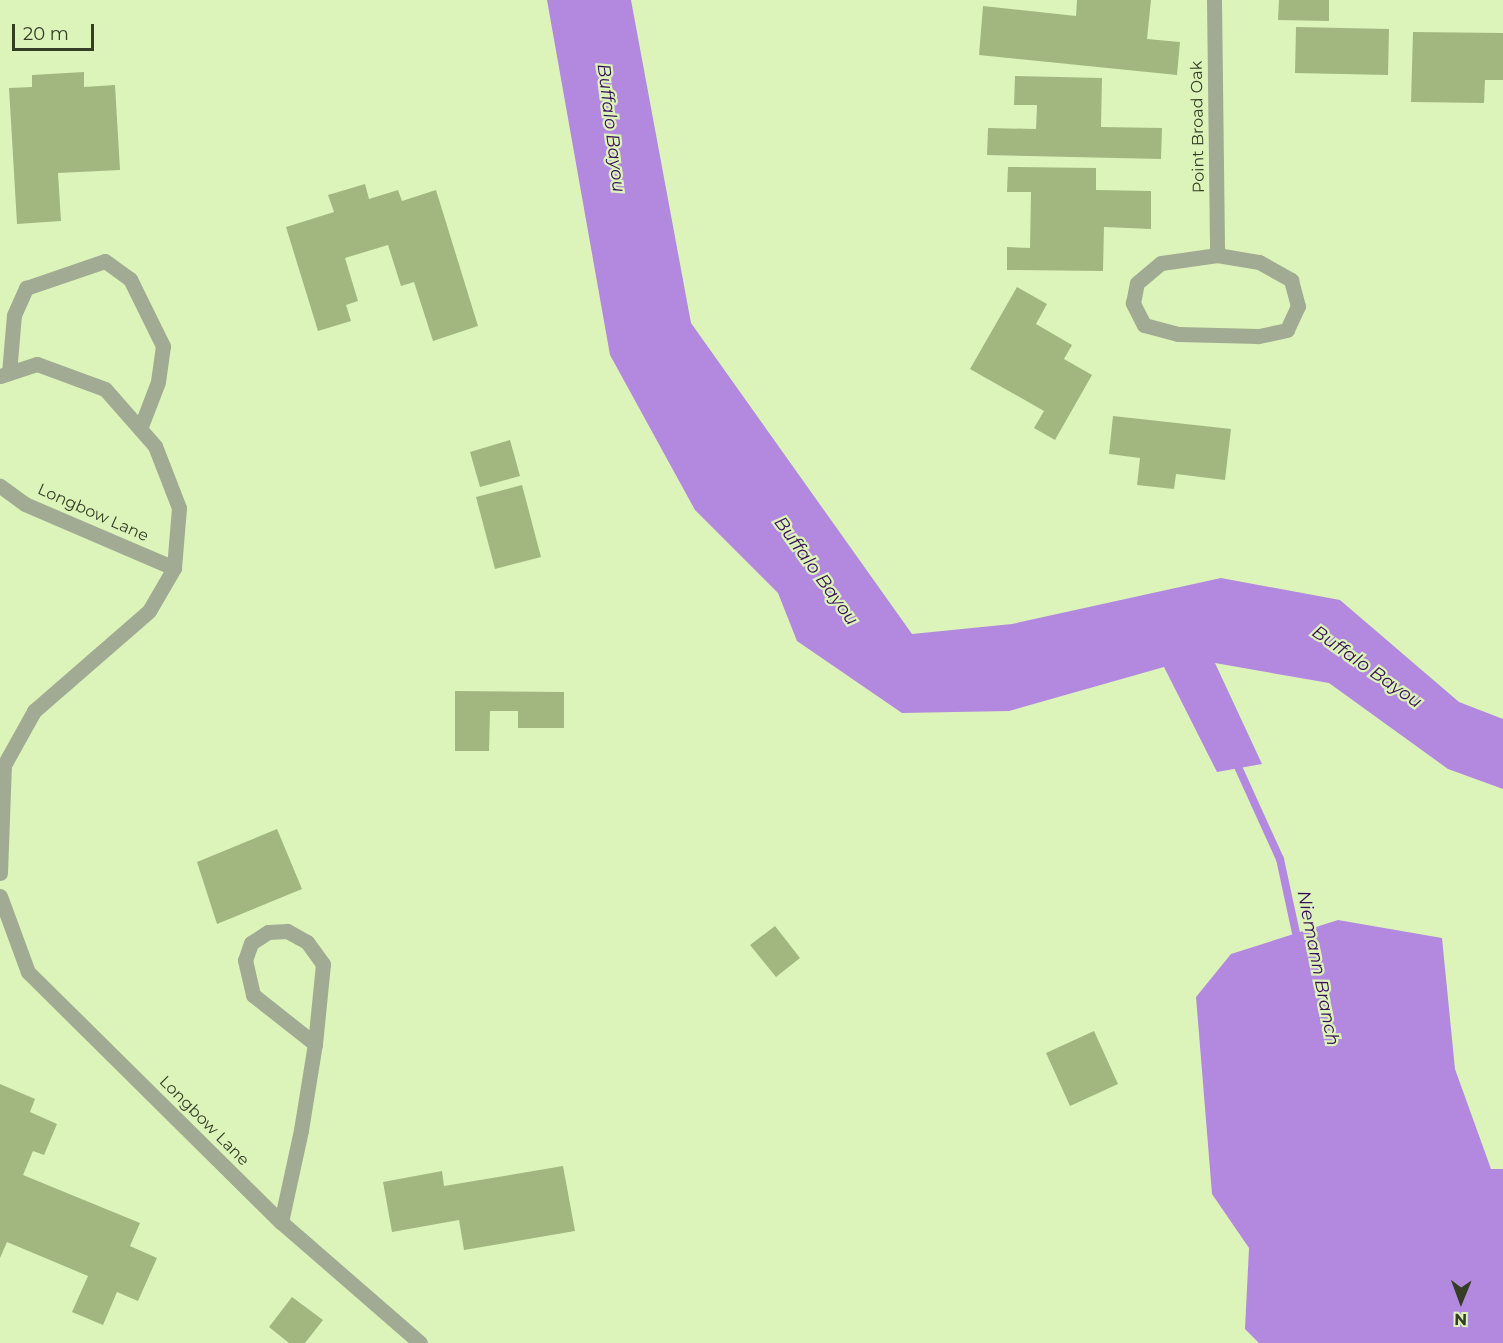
<!DOCTYPE html>
<style>
body{margin:0}
#map{position:relative;width:1503px;height:1343px;overflow:hidden;background:#dcf4ba;font-family:Montserrat,sans-serif}
div>[style]{position:absolute}
[style*='--x']{left:calc(var(--x)*1px);top:calc(var(--y)*1px);width:calc(var(--w)*1px);rotate:calc(var(--a)*1deg)}
.water>*{inset:0;background:#b389df}
.stream>*{height:8px;margin:-4px;padding:0 4px;transform-origin:4px;border-radius:4px;background:#b389df}
.building>*{inset:0;background:#a1b77f}
.minor>*{height:15px;margin:-7.5px;padding:0 7.5px;transform-origin:7.5px;border-radius:7.5px;background:#a1ab93}
span{translate:-50% -50%;white-space:nowrap;text-align:center;line-height:1.15;-webkit-text-stroke:4.5px #dcf4ba;paint-order:stroke}
.street-label{font-size:16px;color:#343d26}
.water-label{font-size:18px;color:#3a0d5a;font-style:italic}
.north{position:absolute;left:1431px;top:1271px;width:60px;height:60px;-webkit-text-stroke:4px #dcf4ba;paint-order:stroke;rotate:181deg;font-size:16px;font-weight:700;line-height:24px;text-align:center;color:#343d26}
.north::after{content:'';display:block;margin:auto;width:21px;height:27px;background:#343d26;clip-path:polygon(50% 0,100% 100%,50% 72%,0 100%)}
.scale{position:absolute;left:12px;top:24px;width:82px;height:27px;box-sizing:border-box;border:3px solid #343d26;border-top:0;padding-left:8px;font-size:18px;line-height:21px;white-space:nowrap;color:#343d26;-webkit-text-stroke:4px #dcf4ba;paint-order:stroke}
</style>
<div id="map">
<div class="water">
<i style="clip-path:polygon(547px 0,631px 0,691px 323px,912px 634px,1012px 624px,1221px 578px,1340px 600px,1459px 702px,1503px 719px,1503px 789px,1448px 769px,1329px 683px,1215px 663px,1262px 764px,1217px 772px,1164px 667px,1009px 711px,902px 713px,797px 641px,778px 593px,695px 510px,610px 355px)"></i>
<i style="clip-path:polygon(1338px 920px,1442px 938px,1455px 1069px,1491px 1169px,1503px 1169px,1503px 1343px,1259px 1343px,1245px 1329px,1249px 1248px,1212px 1194px,1196px 997px,1231px 954px)"></i>
</div>
<div class="stream">
<i style="--x:1235;--y:760;--w:109;--a:65.6"></i>
<i style="--x:1280;--y:859;--w:85;--a:77.8"></i>
</div>
<div class="building">
<i style="clip-path:polygon(1077px 0,1151px 0,1147px 39px,1180px 42px,1177px 75px,979px 55px,983px 6px,1076px 16px)"></i>
<i style="clip-path:polygon(1279px 0,1329px 0,1329px 21px,1278px 20px)"></i>
<i style="clip-path:polygon(1296px 27px,1389px 29px,1388px 75px,1295px 73px)"></i>
<i style="clip-path:polygon(1413px 32px,1503px 33px,1503px 80px,1485px 80px,1484px 103px,1411px 102px)"></i>
<i style="clip-path:polygon(84px 72px,84px 87px,115px 85px,120px 170px,58px 173px,61px 221px,17px 224px,9px 88px,32px 87px,32px 75px)"></i>
<i style="clip-path:polygon(1015px 76px,1102px 78px,1101px 127px,1162px 128px,1161px 159px,987px 155px,988px 128px,1036px 129px,1037px 105px,1014px 105px)"></i>
<i style="clip-path:polygon(1008px 167px,1096px 168px,1096px 190px,1151px 191px,1151px 229px,1104px 227px,1103px 271px,1007px 270px,1007px 247px,1030px 248px,1031px 192px,1007px 192px)"></i>
<i style="clip-path:polygon(365px 184px,369px 199px,398px 190px,402px 201px,436px 190px,478px 326px,433px 341px,414px 282px,401px 286px,388px 245px,345px 258px,358px 301px,346px 305px,351px 321px,318px 331px,286px 227px,334px 212px,328px 195px)"></i>
<i style="clip-path:polygon(1017px 287px,1047px 304px,1036px 324px,1072px 345px,1064px 359px,1092px 375px,1055px 440px,1034px 428px,1044px 411px,970px 369px)"></i>
<i style="clip-path:polygon(1113px 416px,1231px 429px,1225px 480px,1176px 474px,1174px 489px,1137px 485px,1140px 458px,1109px 454px)"></i>
<i style="clip-path:polygon(510px 440px,520px 476px,480px 487px,470px 452px)"></i>
<i style="clip-path:polygon(522px 485px,541px 557px,495px 569px,476px 497px)"></i>
<i style="clip-path:polygon(455px 691px,564px 692px,564px 728px,518px 728px,518px 711px,490px 711px,489px 751px,455px 751px)"></i>
<i style="clip-path:polygon(277px 829px,302px 889px,217px 924px,197px 862px)"></i>
<i style="clip-path:polygon(775px 926px,800px 958px,776px 977px,750px 945px)"></i>
<i style="clip-path:polygon(1094px 1031px,1118px 1084px,1070px 1106px,1046px 1053px)"></i>
<i style="clip-path:polygon(0 1084px,35px 1099px,30px 1112px,57px 1124px,44px 1155px,33px 1151px,23px 1175px,140px 1223px,130px 1246px,157px 1258px,138px 1301px,117px 1292px,103px 1325px,72px 1312px,88px 1276px,7px 1242px,0 1258px)"></i>
<i style="clip-path:polygon(563px 1166px,575px 1231px,464px 1250px,459px 1220px,392px 1232px,383px 1182px,442px 1171px,444px 1186px)"></i>
<i style="clip-path:polygon(292px 1297px,323px 1320px,305px 1343px,289px 1343px,269px 1327px)"></i>
</div>
<div class="minor">
<i style="--x:1214;--y:0;--w:255;--a:89.3"></i>
<i style="--x:1217;--y:255;--w:43;--a:9.5"></i>
<i style="--x:1259;--y:262;--w:37;--a:29"></i>
<i style="--x:1291;--y:280;--w:27;--a:75"></i>
<i style="--x:1298;--y:306;--w:26;--a:115"></i>
<i style="--x:1287;--y:330;--w:30;--a:168"></i>
<i style="--x:1258;--y:336;--w:80;--a:-178.6"></i>
<i style="--x:1178;--y:334;--w:35;--a:-165"></i>
<i style="--x:1144;--y:325;--w:25;--a:-117"></i>
<i style="--x:1133;--y:303;--w:20;--a:-79"></i>
<i style="--x:1137;--y:283;--w:31;--a:-40"></i>
<i style="--x:1161;--y:263;--w:57;--a:-8.1"></i>
<i style="--x:9;--y:373;--w:58;--a:-85.1"></i>
<i style="--x:14;--y:315;--w:30;--a:-66"></i>
<i style="--x:26;--y:288;--w:83;--a:-18.9"></i>
<i style="--x:105;--y:261;--w:31;--a:36"></i>
<i style="--x:130;--y:279;--w:75;--a:63.8"></i>
<i style="--x:163;--y:346;--w:36;--a:98"></i>
<i style="--x:158;--y:382;--w:50;--a:111"></i>
<i style="--x:0;--y:376;--w:39;--a:-18"></i>
<i style="--x:37;--y:364;--w:72;--a:20.2"></i>
<i style="--x:105;--y:389;--w:76;--a:48.7"></i>
<i style="--x:155;--y:446;--w:66;--a:68.8"></i>
<i style="--x:179;--y:508;--w:60;--a:94.8"></i>
<i style="--x:174;--y:568;--w:162;--a:-156.8"></i>
<i style="--x:25;--y:504;--w:31;--a:-144"></i>
<i style="--x:0;--y:873;--w:108;--a:-87.9"></i>
<i style="--x:4;--y:765;--w:62;--a:-60.9"></i>
<i style="--x:34;--y:711;--w:152;--a:-41"></i>
<i style="--x:149;--y:611;--w:50;--a:-59.8"></i>
<i style="--x:0;--y:896;--w:81;--a:69.8"></i>
<i style="--x:28;--y:972;--w:356;--a:44.7"></i>
<i style="--x:281;--y:1222;--w:184;--a:41"></i>
<i style="--x:281;--y:1222;--w:94;--a:-77.7"></i>
<i style="--x:301;--y:1130;--w:87;--a:-80.8"></i>
<i style="--x:315;--y:1044;--w:80;--a:-84.3"></i>
<i style="--x:323;--y:964;--w:27;--a:-126"></i>
<i style="--x:307;--y:942;--w:23;--a:-151"></i>
<i style="--x:287;--y:931;--w:19;--a:177"></i>
<i style="--x:268;--y:932;--w:20;--a:147"></i>
<i style="--x:251;--y:943;--w:18;--a:109"></i>
<i style="--x:245;--y:960;--w:36;--a:77"></i>
<i style="--x:253;--y:995;--w:79;--a:38.3"></i>
</div>
<div class="street-label">
<span style="left:1198px;top:127px;rotate:-91deg">Point Broad Oak</span>
<span style="left:93px;top:513px;rotate:24deg">Longbow Lane</span>
<span style="left:204px;top:1121px;rotate:45deg">Longbow Lane</span>
</div>
<div class="water-label">
<span style="left:611px;top:128px;rotate:83deg">Buffalo Bayou</span>
<span style="left:816px;top:571px;rotate:54deg">Buffalo Bayou</span>
<span style="left:1367px;top:667px;rotate:35deg">Buffalo Bayou</span>
<span style="left:1318px;top:968px;rotate:79deg">Niemann Branch</span>
</div>
<div class="north">N</div>
<div class="scale">20 m</div>
</div>
